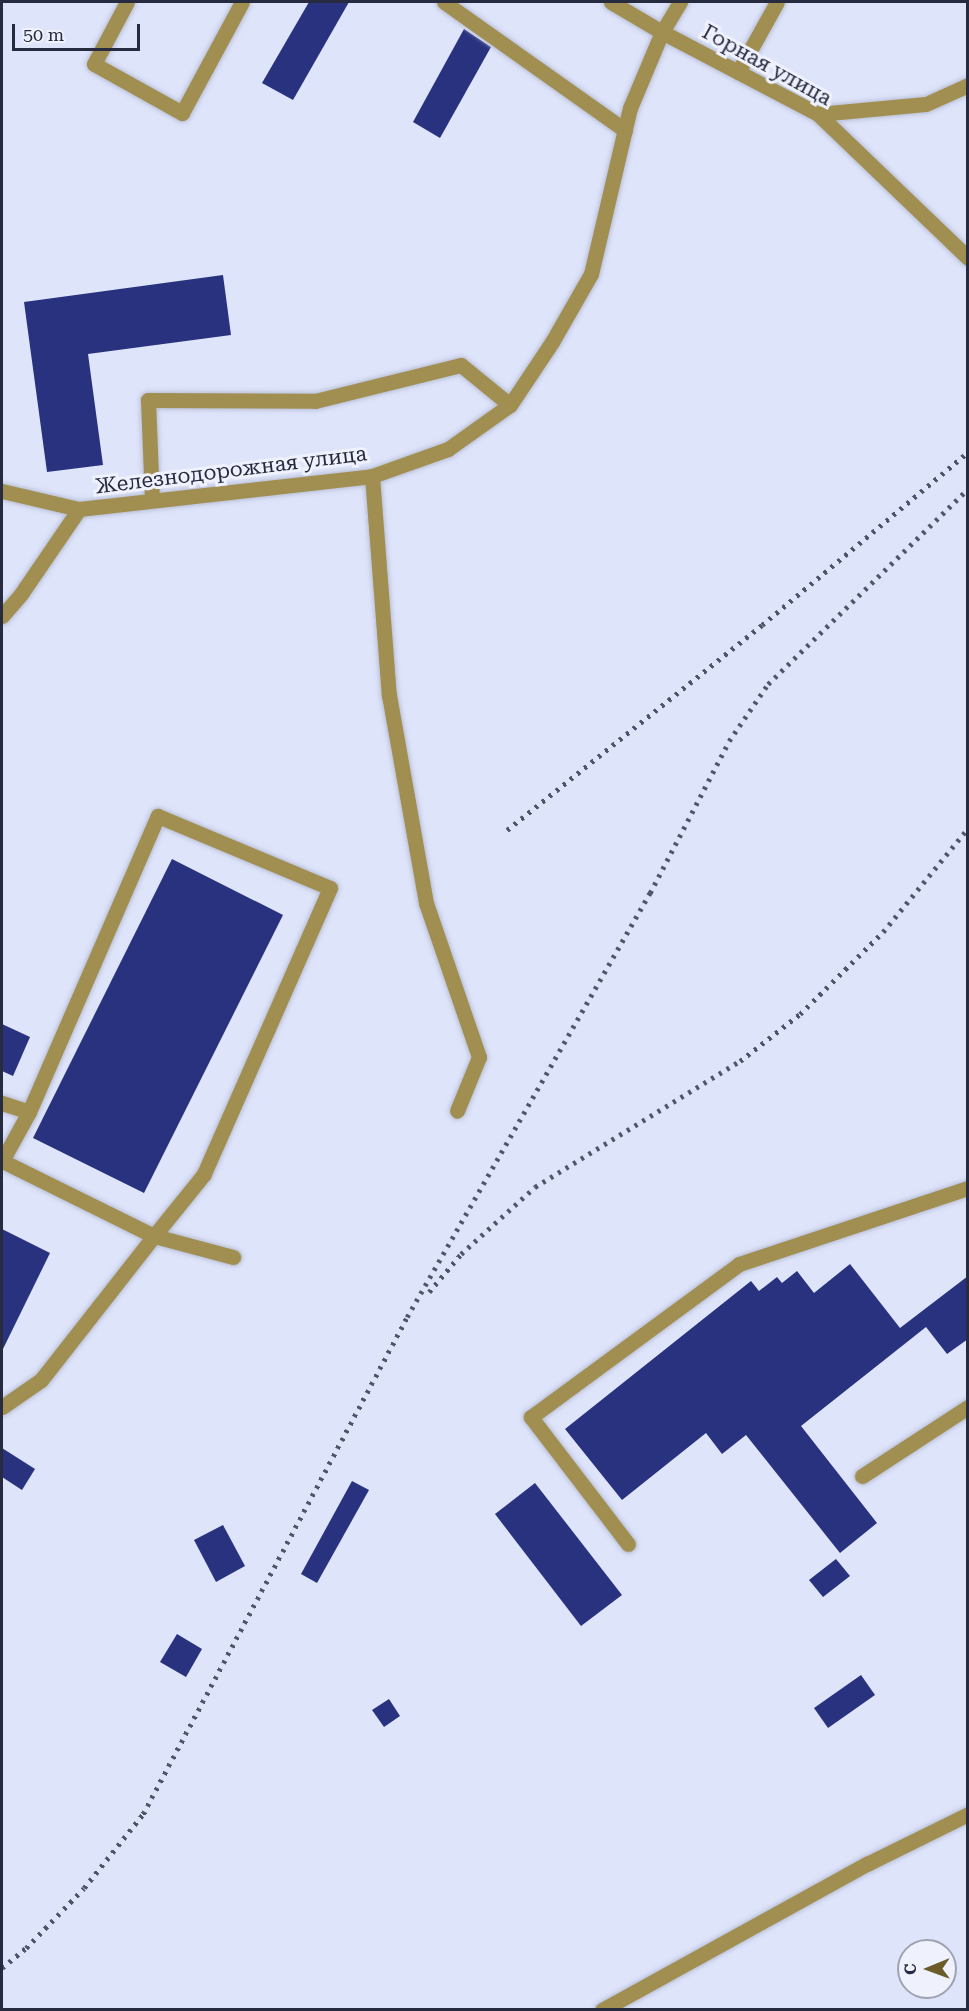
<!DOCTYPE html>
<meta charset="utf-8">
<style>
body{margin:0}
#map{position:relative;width:969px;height:2011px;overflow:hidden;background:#dee4fa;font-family:"Roboto Serif",serif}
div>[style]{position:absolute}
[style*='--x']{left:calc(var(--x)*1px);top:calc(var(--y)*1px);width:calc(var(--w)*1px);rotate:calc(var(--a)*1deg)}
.building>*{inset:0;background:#29327e}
.roads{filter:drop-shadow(0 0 2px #b9bfd5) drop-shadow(0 0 2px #b9bfd5)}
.minor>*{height:15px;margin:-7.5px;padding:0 7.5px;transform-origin:7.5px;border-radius:7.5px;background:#a18f51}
.rail>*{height:4.5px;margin-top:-2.25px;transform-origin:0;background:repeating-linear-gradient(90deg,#4f5469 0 3px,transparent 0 9px)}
span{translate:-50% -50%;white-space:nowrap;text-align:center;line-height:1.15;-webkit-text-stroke:6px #eff2fd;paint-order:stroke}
.street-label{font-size:21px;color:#262b3f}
.frame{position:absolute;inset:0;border:3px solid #262b3f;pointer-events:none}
.north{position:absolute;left:897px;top:1939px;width:60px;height:60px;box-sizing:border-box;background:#eff2fd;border:2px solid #9fa2b1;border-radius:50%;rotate:269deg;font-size:16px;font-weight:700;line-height:24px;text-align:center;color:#262b3f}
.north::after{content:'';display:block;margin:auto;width:21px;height:27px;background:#6a5b28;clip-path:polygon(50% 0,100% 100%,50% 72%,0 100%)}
.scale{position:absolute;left:12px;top:24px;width:128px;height:27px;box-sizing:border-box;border:3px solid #262b3f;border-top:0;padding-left:8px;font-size:18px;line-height:21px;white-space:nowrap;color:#262b3f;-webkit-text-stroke:4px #eff2fd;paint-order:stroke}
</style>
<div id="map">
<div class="building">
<i style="clip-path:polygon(309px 2px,349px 2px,293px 100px,262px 83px)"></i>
<i style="clip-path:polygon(464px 29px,491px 47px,440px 138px,413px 122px)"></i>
<i style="clip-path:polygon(223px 275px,231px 335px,88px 354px,103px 465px,47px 472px,24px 302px)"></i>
<i style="clip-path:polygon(172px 859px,283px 915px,144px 1193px,33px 1138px)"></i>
<i style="clip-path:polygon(2px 1024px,30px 1037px,13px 1076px,2px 1071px)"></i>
<i style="clip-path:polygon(2px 1229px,50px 1253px,2px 1351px)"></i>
<i style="clip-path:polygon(850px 1264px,900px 1328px,968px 1276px,968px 1339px,947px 1354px,926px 1327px,801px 1426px,877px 1523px,840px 1553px,746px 1435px,722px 1454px,706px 1433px,622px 1500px,565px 1429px,751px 1281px,759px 1291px,777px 1277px,782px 1283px,797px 1271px,814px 1293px)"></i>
<i style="clip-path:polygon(2px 1448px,35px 1469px,22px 1490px,2px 1477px)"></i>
<i style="clip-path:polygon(352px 1481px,369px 1490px,317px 1583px,301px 1574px)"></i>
<i style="clip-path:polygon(535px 1483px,622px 1595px,581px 1626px,495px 1514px)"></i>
<i style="clip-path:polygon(223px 1525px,245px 1566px,216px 1582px,194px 1540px)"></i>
<i style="clip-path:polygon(836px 1559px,850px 1576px,823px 1597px,809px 1580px)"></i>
<i style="clip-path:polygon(177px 1634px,202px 1649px,186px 1677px,160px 1662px)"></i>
<i style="clip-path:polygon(861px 1675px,875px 1695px,828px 1728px,814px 1708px)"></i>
<i style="clip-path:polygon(389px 1699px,400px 1716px,384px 1727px,372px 1710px)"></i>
</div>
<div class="roads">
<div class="minor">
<i style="--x:127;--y:2;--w:70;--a:118"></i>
<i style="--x:94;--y:64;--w:101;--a:29.1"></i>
<i style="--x:182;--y:113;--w:126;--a:-61.6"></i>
<i style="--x:444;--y:2;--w:222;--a:35.3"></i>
<i style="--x:611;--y:2;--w:59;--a:30.5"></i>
<i style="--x:662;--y:32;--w:176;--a:27.7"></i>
<i style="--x:818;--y:114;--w:208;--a:43.8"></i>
<i style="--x:738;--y:72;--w:80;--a:-60.9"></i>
<i style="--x:818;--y:114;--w:108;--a:-5.3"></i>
<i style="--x:926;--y:104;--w:46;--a:-24.3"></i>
<i style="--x:372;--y:476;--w:220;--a:85.6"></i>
<i style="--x:389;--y:695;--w:211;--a:79.9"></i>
<i style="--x:426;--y:903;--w:163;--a:71"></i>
<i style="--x:479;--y:1057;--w:58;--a:112.2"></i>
<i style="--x:2;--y:491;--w:79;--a:13.2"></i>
<i style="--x:79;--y:509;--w:295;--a:-6.4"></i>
<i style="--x:372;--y:476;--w:81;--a:-19.6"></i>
<i style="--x:448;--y:449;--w:76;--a:-35.4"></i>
<i style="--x:510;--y:405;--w:76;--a:-56.3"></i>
<i style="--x:552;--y:342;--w:78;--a:-60.2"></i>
<i style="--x:591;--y:274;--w:171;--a:-76.8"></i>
<i style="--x:630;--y:108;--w:82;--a:-67.2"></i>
<i style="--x:662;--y:32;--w:35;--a:-59"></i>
<i style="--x:152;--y:500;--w:100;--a:-92.3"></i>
<i style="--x:148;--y:400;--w:167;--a:0.3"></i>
<i style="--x:315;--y:401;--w:150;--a:-13.9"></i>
<i style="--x:461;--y:365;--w:63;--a:39.2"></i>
<i style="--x:2;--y:616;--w:29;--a:-49"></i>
<i style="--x:21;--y:594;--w:103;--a:-55.7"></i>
<i style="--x:158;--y:816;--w:186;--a:22.7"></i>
<i style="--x:330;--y:888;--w:313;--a:113.8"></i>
<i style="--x:204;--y:1174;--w:80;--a:128.9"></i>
<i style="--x:154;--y:1236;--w:169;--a:-153.7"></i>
<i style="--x:2;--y:1161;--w:56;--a:-61.1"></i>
<i style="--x:29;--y:1112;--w:323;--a:-66.5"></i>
<i style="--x:2;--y:1103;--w:28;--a:18"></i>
<i style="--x:2;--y:1407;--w:47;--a:-34.7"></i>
<i style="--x:41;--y:1380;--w:183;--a:-51.9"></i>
<i style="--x:154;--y:1236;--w:82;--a:14.9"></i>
<i style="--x:862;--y:1476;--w:126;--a:-33.1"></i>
<i style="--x:628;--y:1544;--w:160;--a:-127.4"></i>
<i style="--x:531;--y:1417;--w:258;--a:-36.3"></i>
<i style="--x:739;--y:1264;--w:241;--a:-18.4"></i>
<i style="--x:602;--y:2010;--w:303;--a:-28.9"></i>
<i style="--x:867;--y:1864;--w:113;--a:-26.3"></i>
</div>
</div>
<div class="rail">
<i style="--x:507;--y:830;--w:327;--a:-38.8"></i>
<i style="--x:762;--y:625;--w:269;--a:-40"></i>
<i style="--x:429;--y:1292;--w:50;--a:-49.9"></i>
<i style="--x:461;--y:1254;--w:100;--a:-42.2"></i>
<i style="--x:535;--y:1187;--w:241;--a:-31.6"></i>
<i style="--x:740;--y:1061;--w:76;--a:-38.1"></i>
<i style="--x:800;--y:1014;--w:117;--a:-44.7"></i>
<i style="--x:883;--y:932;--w:134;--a:-50.7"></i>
<i style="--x:2;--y:1968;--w:31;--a:-40"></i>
<i style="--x:26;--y:1948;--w:83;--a:-46"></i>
<i style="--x:84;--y:1888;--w:95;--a:-51.4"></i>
<i style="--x:143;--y:1814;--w:563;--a:-62.02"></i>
<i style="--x:407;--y:1317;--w:489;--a:-60.2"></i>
<i style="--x:650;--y:893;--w:171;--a:-62.5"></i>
<i style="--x:729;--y:741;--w:69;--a:-55.6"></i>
<i style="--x:768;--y:684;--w:279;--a:-44.3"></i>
</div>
<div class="street-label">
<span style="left:767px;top:65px;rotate:29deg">Горная улица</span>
<span style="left:231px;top:470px;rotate:-7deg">Железнодорожная улица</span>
</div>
<div class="frame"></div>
<div class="north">С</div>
<div class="scale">50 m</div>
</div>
